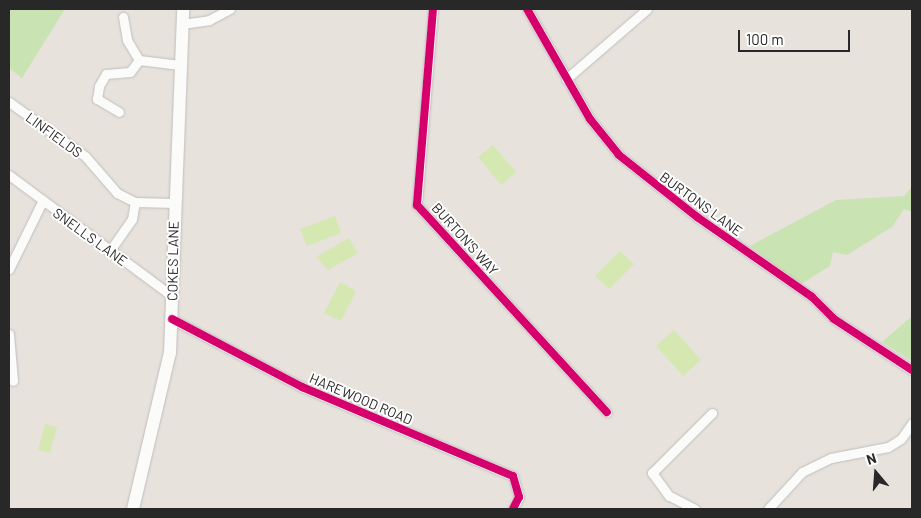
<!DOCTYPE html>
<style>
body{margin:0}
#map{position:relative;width:921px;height:518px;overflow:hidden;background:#e7e2dc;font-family:Barlow,sans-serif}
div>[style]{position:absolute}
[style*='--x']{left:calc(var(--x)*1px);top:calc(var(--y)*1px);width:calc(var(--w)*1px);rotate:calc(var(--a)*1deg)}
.green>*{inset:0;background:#c9e3b3}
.pitch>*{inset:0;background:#d5e8b1}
.roads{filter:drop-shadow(0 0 1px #c0bebe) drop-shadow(0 0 1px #c0bebe)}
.street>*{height:9px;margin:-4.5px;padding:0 4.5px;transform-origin:4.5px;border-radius:4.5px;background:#fbfbfa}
.secondary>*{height:12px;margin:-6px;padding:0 6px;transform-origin:6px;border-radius:6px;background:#fbfbfa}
.cycleway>*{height:8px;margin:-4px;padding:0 4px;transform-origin:4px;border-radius:4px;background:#d6006c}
span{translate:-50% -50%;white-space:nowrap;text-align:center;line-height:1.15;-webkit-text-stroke:4px #fff;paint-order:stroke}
.street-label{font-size:14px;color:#282828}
.frame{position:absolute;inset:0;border:10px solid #282828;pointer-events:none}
.north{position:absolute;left:851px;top:448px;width:50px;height:50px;-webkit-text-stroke:4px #fff;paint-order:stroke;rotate:342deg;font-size:14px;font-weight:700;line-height:20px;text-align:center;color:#282828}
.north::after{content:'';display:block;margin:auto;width:18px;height:22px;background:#282828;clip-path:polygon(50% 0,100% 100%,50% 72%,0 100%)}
.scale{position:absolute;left:738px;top:30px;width:112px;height:22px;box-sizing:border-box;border:2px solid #282828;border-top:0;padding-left:6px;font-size:15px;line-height:18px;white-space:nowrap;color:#282828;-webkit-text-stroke:4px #fff;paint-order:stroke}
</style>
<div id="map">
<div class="green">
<i style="clip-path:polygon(9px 9px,65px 9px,22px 78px,9px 68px)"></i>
<i style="clip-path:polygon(912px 187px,912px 212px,904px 209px,892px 227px,847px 255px,833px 252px,830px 266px,801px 284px,750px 246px,836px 200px,904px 196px)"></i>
<i style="clip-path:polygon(912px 316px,912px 361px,882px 342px)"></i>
</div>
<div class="pitch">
<i style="clip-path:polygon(493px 145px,516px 172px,501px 185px,478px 157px)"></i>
<i style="clip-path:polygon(335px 216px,341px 233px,307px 246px,300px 229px)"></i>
<i style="clip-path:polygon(349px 238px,358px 253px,328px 270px,316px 257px)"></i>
<i style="clip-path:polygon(620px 251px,634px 264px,609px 289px,595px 276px)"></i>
<i style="clip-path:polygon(340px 282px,356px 291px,341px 321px,324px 313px)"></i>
<i style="clip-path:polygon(674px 330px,701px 360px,683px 376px,656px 346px)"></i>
<i style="clip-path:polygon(45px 424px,57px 427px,50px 453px,38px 450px)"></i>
</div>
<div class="roads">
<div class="street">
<i style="--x:433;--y:9;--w:197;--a:94.7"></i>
<i style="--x:417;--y:205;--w:281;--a:47.5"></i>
<i style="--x:527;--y:9;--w:127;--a:60.2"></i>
<i style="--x:590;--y:119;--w:46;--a:51.1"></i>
<i style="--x:619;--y:155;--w:100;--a:38.5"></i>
<i style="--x:697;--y:217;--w:140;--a:34.8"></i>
<i style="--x:812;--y:297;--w:31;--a:45"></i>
<i style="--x:834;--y:319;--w:93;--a:33.2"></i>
<i style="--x:123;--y:17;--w:23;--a:80"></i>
<i style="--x:127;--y:40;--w:23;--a:59"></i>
<i style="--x:139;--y:60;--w:41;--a:7"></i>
<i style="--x:182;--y:24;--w:27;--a:-8"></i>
<i style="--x:209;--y:20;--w:24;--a:-28"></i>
<i style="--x:566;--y:79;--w:107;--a:-40.8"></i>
<i style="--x:9;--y:102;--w:93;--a:35.4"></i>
<i style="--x:85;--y:156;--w:49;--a:49.1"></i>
<i style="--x:117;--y:193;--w:20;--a:27"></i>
<i style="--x:135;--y:202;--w:40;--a:1.4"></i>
<i style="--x:119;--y:112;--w:26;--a:-149"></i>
<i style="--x:97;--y:99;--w:13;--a:-81"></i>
<i style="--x:99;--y:86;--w:14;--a:-60"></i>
<i style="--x:106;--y:74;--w:24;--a:-5"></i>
<i style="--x:130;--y:72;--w:15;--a:-53"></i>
<i style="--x:9;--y:175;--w:204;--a:36.6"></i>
<i style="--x:109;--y:252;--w:40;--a:-55.1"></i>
<i style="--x:132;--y:219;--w:17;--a:-80"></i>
<i style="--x:9;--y:269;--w:75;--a:-63.8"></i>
<i style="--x:172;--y:319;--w:147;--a:27.6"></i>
<i style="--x:302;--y:387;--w:229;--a:22.9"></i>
<i style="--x:513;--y:476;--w:22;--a:74"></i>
<i style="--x:519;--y:497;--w:13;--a:117"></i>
<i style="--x:9;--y:334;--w:47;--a:85.1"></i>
<i style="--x:695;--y:509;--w:29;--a:-153"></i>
<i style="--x:669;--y:496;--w:29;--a:-126"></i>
<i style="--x:652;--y:473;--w:85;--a:-45"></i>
<i style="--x:768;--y:509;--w:50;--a:-47.4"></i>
<i style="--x:802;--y:472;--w:32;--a:-26"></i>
<i style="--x:831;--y:458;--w:58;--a:-10.9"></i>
<i style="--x:888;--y:447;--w:15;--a:-32"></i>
<i style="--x:901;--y:439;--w:19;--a:-55"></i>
</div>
<div class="secondary">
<i style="--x:133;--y:509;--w:160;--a:-76.7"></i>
<i style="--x:170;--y:353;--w:344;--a:-87.8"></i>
</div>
</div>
<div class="cycleway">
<i style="--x:433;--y:9;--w:197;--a:94.7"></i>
<i style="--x:417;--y:205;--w:281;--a:47.5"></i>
<i style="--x:527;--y:9;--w:127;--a:60.2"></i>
<i style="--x:590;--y:119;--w:46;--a:51.1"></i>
<i style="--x:619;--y:155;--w:100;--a:38.5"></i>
<i style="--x:697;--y:217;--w:140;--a:34.8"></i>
<i style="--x:812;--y:297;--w:31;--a:45"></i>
<i style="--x:834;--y:319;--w:93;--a:33.2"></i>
<i style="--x:172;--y:319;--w:147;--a:27.6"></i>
<i style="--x:302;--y:387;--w:229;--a:22.9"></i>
<i style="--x:513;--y:476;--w:22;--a:74"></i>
<i style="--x:519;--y:497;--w:13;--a:117"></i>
</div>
<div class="street-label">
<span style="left:54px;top:135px;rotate:36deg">LINFIELDS</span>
<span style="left:701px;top:204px;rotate:36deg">BURTONS LANE</span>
<span style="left:90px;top:237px;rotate:36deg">SNELLS LANE</span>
<span style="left:465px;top:239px;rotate:48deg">BURTON'S WAY</span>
<span style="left:173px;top:261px;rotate:-89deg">COKES LANE</span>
<span style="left:361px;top:399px;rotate:23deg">HAREWOOD ROAD</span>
</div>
<div class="frame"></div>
<div class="north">N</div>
<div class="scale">100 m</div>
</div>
